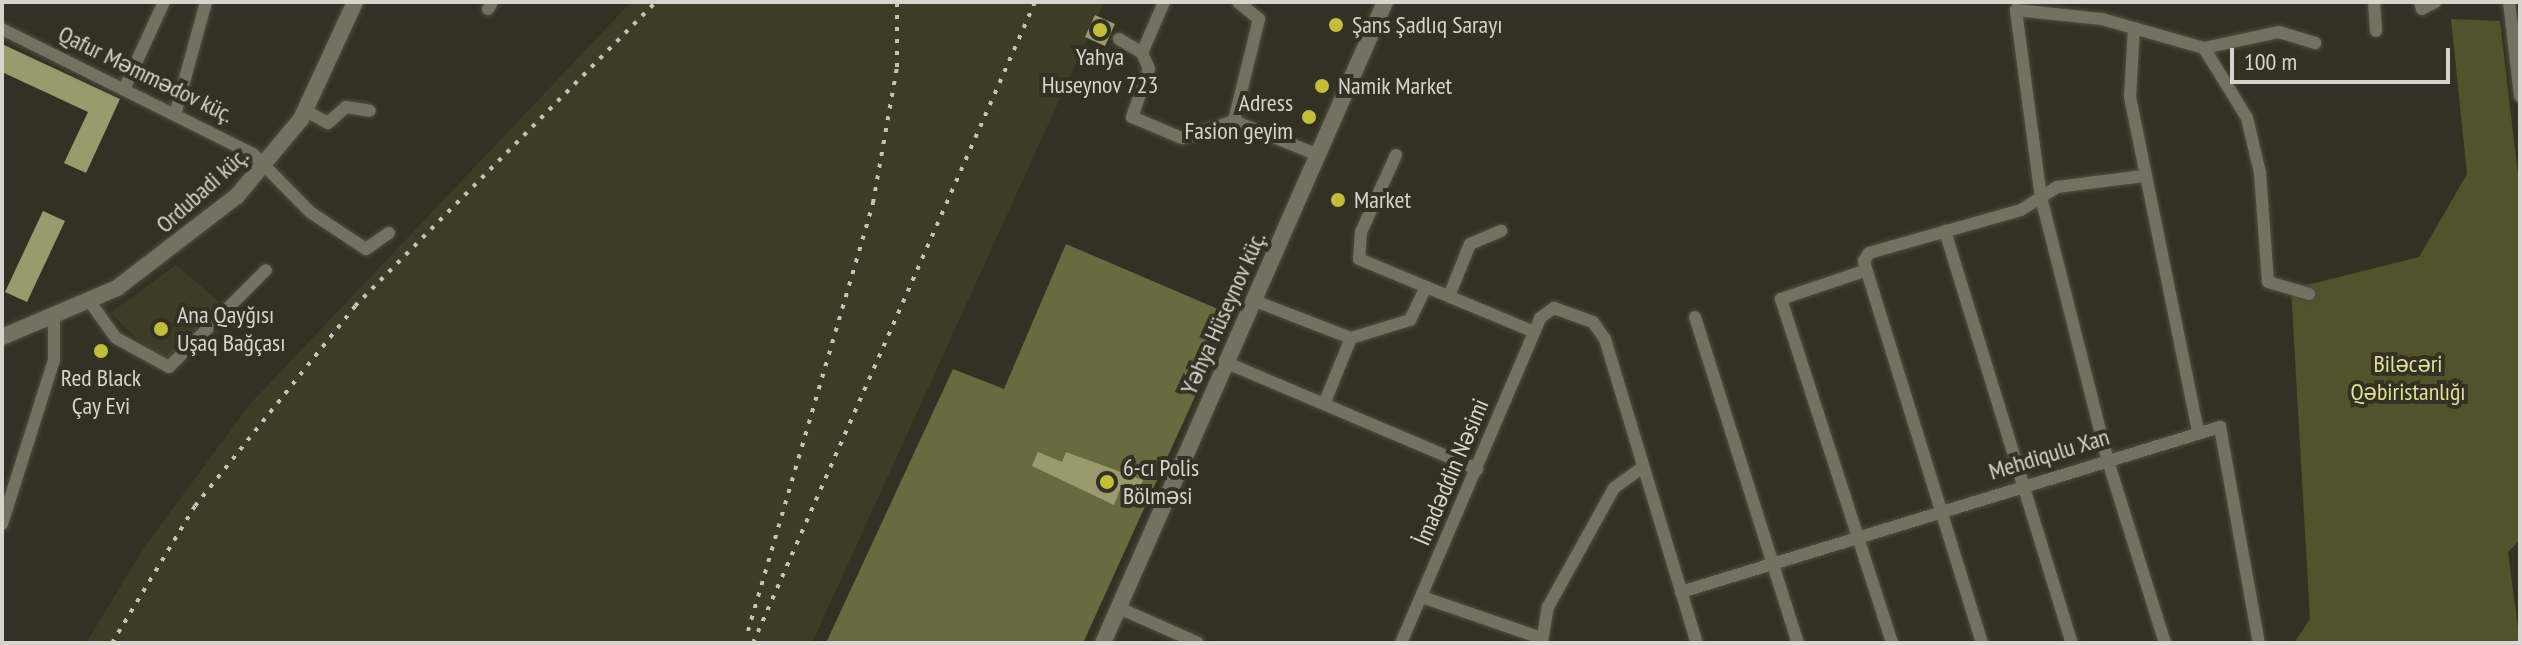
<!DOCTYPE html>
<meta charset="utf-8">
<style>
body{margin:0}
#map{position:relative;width:2522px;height:645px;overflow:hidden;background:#323123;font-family:"PT Sans Narrow",sans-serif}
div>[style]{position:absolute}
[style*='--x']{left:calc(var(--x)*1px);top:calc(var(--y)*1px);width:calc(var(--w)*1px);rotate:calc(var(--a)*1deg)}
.built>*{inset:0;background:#3c3c27}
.green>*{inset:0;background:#54522a}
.forest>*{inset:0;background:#6b6940}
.building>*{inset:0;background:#9b9a6e}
.roads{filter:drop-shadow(0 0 2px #4e4e42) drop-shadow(0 0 2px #4e4e42)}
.street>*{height:12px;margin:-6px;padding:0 6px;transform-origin:6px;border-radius:6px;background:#727262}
.secondary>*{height:16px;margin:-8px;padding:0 8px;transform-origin:8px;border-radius:8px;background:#727262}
.rail>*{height:4px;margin-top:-2px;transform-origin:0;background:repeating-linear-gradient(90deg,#c4c4bb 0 4px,transparent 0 12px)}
.dots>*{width:22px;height:22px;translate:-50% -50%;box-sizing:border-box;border:4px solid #323123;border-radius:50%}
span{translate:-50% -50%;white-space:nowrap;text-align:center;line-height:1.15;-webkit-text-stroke:8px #323123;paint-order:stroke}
.poi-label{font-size:24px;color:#d5d5cd}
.left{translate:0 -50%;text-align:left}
.right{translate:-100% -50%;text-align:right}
.street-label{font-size:24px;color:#d5d5cd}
.park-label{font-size:24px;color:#e1df99}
.frame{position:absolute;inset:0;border:4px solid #d5d5cd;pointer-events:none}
.scale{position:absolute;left:2230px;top:48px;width:220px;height:36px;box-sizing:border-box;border:4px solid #d5d5cd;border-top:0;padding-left:10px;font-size:24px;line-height:28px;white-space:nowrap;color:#d5d5cd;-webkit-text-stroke:6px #323123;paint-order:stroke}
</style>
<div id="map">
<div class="built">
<i style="clip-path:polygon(631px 2px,1104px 2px,812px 643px,86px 643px,145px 546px,250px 404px)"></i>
<i style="clip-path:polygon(176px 265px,222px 304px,168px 358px,156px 357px,110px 313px)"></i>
</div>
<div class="green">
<i style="clip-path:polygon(2451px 19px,2500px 21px,2520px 192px,2520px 540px,2508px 552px,2520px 643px,2294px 643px,2310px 619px,2291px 289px,2419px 257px,2467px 174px)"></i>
</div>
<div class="forest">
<i style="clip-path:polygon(1066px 244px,1232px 315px,1083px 643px,826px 643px,953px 369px,1004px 389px)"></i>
</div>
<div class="building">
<i style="clip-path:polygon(1095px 15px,1115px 24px,1105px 46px,1085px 37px)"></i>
<i style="clip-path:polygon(2px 44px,120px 99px,86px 173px,64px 163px,88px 112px,2px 72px)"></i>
<i style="clip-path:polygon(43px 211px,65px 221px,27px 302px,5px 292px)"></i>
<i style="clip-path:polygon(1038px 452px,1062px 462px,1066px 452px,1143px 480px,1137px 494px,1121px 487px,1114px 505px,1032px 466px)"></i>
</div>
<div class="roads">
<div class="street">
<i style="--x:1238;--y:2;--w:27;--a:39"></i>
<i style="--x:1259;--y:19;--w:105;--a:103.8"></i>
<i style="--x:1234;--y:121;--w:91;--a:22"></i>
<i style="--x:2374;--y:2;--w:29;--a:86"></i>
<i style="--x:2420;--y:2;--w:7;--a:74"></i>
<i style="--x:2422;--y:9;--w:15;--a:-28"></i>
<i style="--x:2509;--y:2;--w:95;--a:83.3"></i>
<i style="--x:488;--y:9;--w:8;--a:-60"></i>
<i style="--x:2134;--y:28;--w:69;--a:93.3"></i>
<i style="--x:2130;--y:97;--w:340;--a:78.5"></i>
<i style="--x:2;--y:29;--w:280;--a:26.5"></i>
<i style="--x:253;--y:154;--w:81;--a:45.5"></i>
<i style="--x:310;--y:212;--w:67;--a:33.5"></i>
<i style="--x:366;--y:249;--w:28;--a:-35"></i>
<i style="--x:1119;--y:39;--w:27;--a:31"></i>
<i style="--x:1142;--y:53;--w:17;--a:66"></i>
<i style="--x:1149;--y:69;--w:51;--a:109.5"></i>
<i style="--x:1132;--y:117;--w:54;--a:22.8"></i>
<i style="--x:1182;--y:138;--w:55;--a:-18.1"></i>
<i style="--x:2204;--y:48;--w:77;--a:-12"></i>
<i style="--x:2279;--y:32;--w:38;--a:17"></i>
<i style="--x:1142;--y:53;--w:56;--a:-66.7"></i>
<i style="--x:125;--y:87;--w:94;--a:-65.4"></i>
<i style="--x:176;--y:111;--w:113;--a:-74.6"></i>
<i style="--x:306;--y:111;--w:25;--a:29"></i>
<i style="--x:328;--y:123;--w:24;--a:-42"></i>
<i style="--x:346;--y:107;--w:24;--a:9"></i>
<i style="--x:1396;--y:155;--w:85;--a:114.4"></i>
<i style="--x:1361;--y:232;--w:27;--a:94"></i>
<i style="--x:1359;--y:259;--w:190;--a:22.6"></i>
<i style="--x:1945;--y:231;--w:431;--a:72.9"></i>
<i style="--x:1864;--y:271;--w:88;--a:161.4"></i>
<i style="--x:1781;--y:299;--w:361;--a:72.1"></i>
<i style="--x:1449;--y:296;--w:56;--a:-68"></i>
<i style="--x:1470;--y:244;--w:34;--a:-23"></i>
<i style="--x:1255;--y:301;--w:103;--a:21.1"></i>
<i style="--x:1351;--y:338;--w:62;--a:-17"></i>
<i style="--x:1410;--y:320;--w:37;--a:-64"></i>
<i style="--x:90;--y:302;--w:44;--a:54.2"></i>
<i style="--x:116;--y:338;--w:60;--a:28.7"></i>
<i style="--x:169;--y:367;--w:137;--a:-45"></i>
<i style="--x:1695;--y:317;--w:342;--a:72.5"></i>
<i style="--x:1227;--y:363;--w:272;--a:23"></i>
<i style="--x:1324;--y:404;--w:71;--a:-67.8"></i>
<i style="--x:2;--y:524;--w:172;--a:-72.4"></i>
<i style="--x:54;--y:360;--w:41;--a:-90"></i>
<i style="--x:1681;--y:592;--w:564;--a:-17.02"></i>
<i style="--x:2220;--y:427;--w:219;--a:79.8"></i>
<i style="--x:1422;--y:597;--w:126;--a:19"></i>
<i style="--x:1119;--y:608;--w:86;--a:23.9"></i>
<i style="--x:1401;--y:643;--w:353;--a:-66.8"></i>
<i style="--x:1540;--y:318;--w:17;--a:-36"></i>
<i style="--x:1554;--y:308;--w:41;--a:19.7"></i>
<i style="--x:1593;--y:322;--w:21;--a:55"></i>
<i style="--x:1605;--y:339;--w:318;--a:73.2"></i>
<i style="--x:1542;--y:643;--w:36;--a:-81"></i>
<i style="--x:1548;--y:607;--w:136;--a:-61"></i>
<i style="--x:1614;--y:488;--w:36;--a:-36"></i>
<i style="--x:1982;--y:643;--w:400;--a:-107.2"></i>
<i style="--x:1864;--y:261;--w:9;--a:-58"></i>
<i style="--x:1869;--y:253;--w:158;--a:-15.8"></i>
<i style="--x:2021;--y:210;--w:43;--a:-32.6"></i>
<i style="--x:2057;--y:187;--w:87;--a:-7.3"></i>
<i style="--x:2165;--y:643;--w:194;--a:-107.4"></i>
<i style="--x:2107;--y:458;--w:268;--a:-104.2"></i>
<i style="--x:2041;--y:198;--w:190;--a:-97.6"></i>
<i style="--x:2016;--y:10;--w:86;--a:6"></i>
<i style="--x:2102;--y:19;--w:106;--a:15.9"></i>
<i style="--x:2204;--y:48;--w:82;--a:58.4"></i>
<i style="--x:2247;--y:118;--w:57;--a:76.7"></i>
<i style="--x:2260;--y:173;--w:109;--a:85.8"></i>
<i style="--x:2268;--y:282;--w:43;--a:16.3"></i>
</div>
<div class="secondary">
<i style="--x:2;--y:337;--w:125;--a:-23.1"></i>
<i style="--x:117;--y:288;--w:151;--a:-37.5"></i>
<i style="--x:237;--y:196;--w:100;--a:-50.3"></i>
<i style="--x:301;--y:119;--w:129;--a:-65.2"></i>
<i style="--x:1103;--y:643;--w:700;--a:-66.25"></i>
</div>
</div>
<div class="rail">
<i style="--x:748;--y:631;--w:446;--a:-73.7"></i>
<i style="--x:873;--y:203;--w:138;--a:-80"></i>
<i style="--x:897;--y:67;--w:65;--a:-90"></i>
<i style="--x:112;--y:643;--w:160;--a:-58.8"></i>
<i style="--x:195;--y:506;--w:256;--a:-51.3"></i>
<i style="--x:355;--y:306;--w:428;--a:-45.3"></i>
<i style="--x:753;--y:643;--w:700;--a:-66.25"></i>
</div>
<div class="dots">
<i style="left:1336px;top:25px;background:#c3bd3e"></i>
<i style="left:1100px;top:30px;background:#c3bd3e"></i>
<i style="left:1322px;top:86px;background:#c3bd3e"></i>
<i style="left:1309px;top:117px;background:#c3bd3e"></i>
<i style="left:1338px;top:200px;background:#c3bd3e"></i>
<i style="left:161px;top:329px;background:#c3bd3e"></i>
<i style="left:101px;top:351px;background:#c3bd3e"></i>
<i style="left:1107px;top:482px;background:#c3bd3e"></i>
</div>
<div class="poi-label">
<span class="left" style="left:1352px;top:25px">Şans Şadlıq Sarayı</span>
<span style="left:1100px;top:71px">Yahya<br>Huseynov 723</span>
<span class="left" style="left:1338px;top:86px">Namik Market</span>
<span class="right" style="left:1293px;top:117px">Adress<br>Fasion geyim</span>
<span class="left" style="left:1354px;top:200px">Market</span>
<span class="left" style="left:177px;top:329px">Ana Qayğısı<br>Uşaq Bağçası</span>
<span style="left:101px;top:392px">Red Black<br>Çay Evi</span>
<span class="left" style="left:1123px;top:482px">6-cı Polis<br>Bölməsi</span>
</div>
<div class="street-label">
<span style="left:146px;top:74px;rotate:26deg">Qafur Məmmədov küç.</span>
<span style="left:202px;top:190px;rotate:-42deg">Ordubadi küç.</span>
<span style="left:1223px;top:313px;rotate:-66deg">Yəhya Hüseynov küç.</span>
<span style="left:2049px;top:454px;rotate:-17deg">Mehdiqulu Xan</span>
<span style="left:1451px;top:472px;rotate:-67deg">İmadəddin Nəsimi</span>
</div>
<div class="park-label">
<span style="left:2408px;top:378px">Biləcəri<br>Qəbiristanlığı</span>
</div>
<div class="frame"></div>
<div class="scale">100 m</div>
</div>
